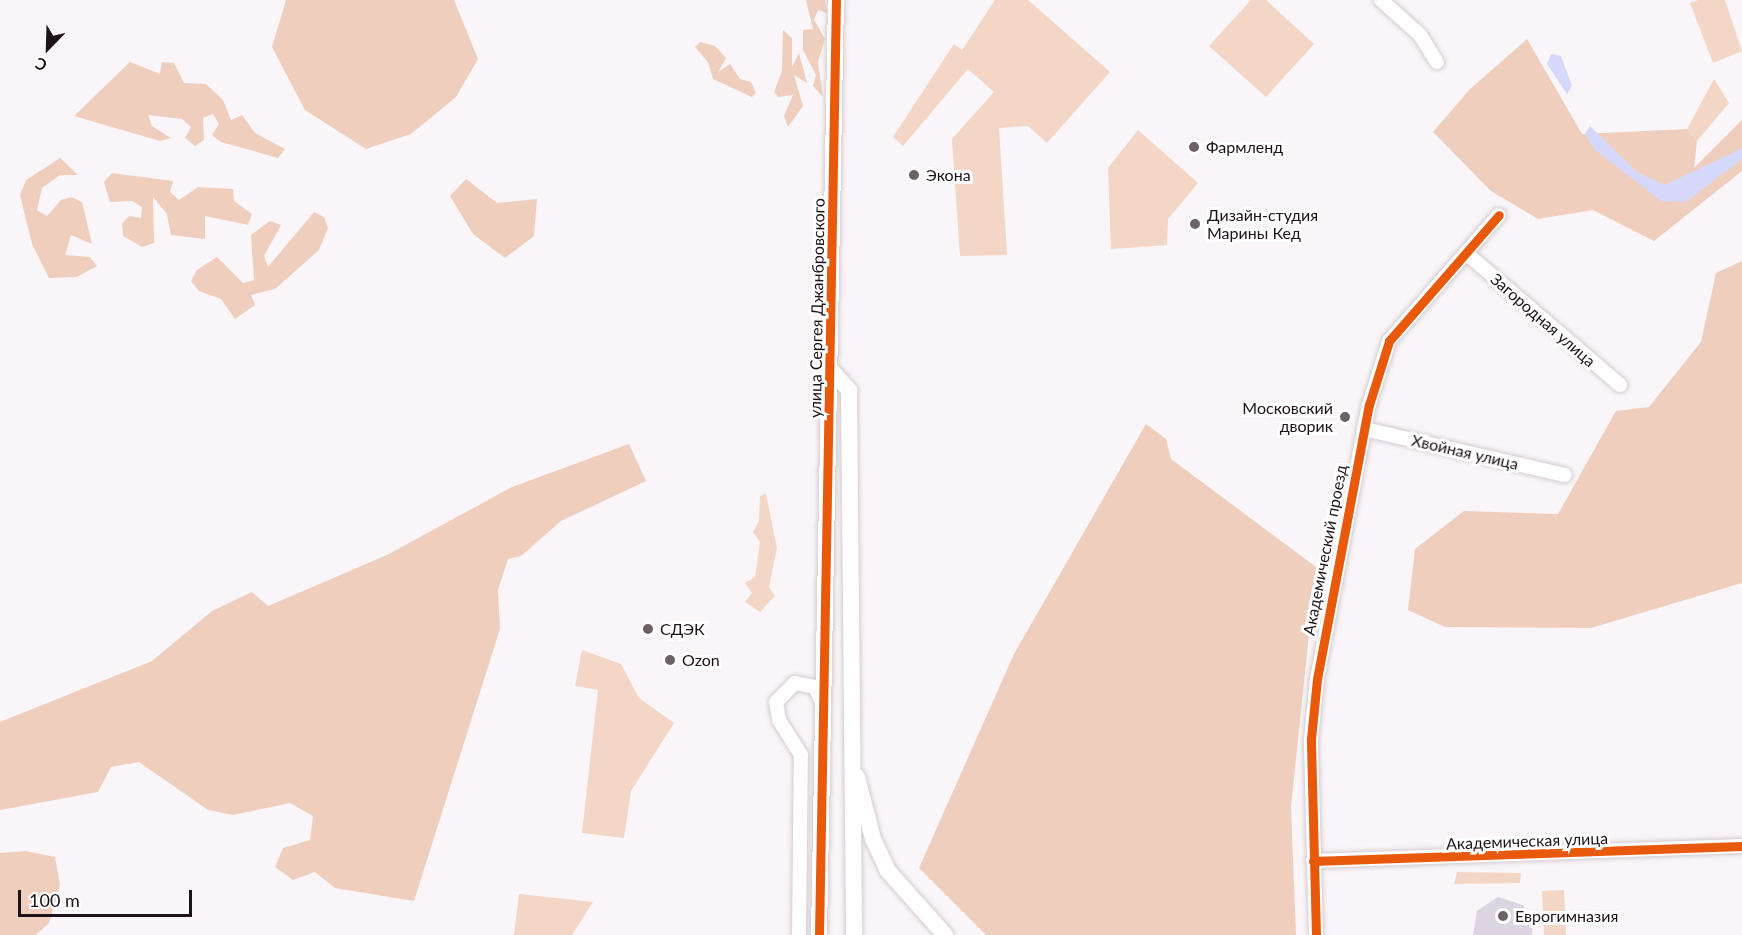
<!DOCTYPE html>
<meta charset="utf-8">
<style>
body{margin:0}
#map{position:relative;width:1742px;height:935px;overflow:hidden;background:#faf5f8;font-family:Lato,sans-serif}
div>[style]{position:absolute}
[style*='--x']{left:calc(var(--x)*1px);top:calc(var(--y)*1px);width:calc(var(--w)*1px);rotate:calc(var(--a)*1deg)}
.green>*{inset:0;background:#f4d6c6}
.forest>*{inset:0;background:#f0cebd}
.water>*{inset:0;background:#d5d8fa}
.building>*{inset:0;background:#dcd4e0}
.roads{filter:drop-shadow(0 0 2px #d4ccd0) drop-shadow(0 0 2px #d4ccd0)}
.minor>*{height:14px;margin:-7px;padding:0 7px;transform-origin:7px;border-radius:7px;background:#fefefe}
.tertiary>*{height:16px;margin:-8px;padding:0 8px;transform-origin:8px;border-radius:8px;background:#fefefe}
.cycleway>*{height:9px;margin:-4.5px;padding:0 4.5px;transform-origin:4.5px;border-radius:4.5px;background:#e8590c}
.dots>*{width:16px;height:16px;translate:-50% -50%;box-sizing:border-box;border:3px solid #fff;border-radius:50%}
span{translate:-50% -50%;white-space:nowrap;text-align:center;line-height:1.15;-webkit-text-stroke:6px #fff;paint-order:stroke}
.poi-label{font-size:16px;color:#1e1219}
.left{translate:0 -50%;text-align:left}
.right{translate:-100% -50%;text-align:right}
.street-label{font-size:16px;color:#1e1219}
.north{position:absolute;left:18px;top:18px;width:60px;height:60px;-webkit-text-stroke:4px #fff;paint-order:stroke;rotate:203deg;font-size:16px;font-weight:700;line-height:24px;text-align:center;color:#1e1219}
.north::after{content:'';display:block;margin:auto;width:21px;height:27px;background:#1e1219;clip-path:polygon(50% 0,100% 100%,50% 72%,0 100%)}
.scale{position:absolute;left:18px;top:890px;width:174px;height:27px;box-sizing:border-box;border:3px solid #1e1219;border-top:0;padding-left:8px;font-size:18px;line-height:21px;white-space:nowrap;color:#1e1219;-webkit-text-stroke:4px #fff;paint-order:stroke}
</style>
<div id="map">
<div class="green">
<i style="clip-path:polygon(995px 0,1028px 0,1110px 72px,1047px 143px,1028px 126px,999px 128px,1007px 255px,960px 256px,952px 139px,994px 92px,968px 69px,903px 146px,893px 137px,954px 44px,962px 50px)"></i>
<i style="clip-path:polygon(1251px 0,1266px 0,1314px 44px,1266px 97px,1209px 46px)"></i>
<i style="clip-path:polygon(1698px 0,1725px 0,1742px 51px,1713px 63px,1690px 3px)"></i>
<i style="clip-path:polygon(1714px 79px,1729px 103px,1697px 141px,1687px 129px)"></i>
<i style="clip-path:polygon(1138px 130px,1198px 183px,1168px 219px,1167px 245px,1111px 249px,1108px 168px)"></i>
<i style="clip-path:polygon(766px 494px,777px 548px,769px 587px,775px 596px,760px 612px,745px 602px,752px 593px,745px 583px,755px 577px,760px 542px,753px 532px,759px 521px,760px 496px)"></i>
<i style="clip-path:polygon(582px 650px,621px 664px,639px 698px,674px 723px,631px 791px,624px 838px,582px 833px,598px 690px,575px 686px)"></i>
<i style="clip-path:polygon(1457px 872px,1521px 873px,1520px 883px,1454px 884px)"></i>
<i style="clip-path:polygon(1564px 890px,1566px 935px,1544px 935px,1542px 891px)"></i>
<i style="clip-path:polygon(519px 894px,593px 902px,572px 935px,514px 935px)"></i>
</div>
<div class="forest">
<i style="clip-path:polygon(286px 0,454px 0,478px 59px,456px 97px,411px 134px,366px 149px,305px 110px,272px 47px)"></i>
<i style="clip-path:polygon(806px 0,825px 0,827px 13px,818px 10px,814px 20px,825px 39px,818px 62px,823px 97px,813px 86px,816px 75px,803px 50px,803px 30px,813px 29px)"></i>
<i style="clip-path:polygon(783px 30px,792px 38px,792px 67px,799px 53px,807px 83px,794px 75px,803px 106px,788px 127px,784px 116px,793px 95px,778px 97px,774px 92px,782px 71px)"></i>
<i style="clip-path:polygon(1527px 39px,1582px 134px,1687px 129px,1697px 141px,1694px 168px,1742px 120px,1742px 171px,1654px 241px,1593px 210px,1538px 219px,1491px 191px,1433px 132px,1470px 89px)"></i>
<i style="clip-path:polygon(700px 42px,715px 46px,726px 58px,718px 72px,730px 64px,740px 79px,751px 82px,756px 93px,752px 97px,713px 79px,708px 62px,695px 47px)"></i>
<i style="clip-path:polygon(130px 62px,160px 74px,162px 62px,174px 63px,184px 83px,206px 84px,223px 100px,231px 120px,242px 115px,255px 133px,285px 149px,278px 158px,221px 142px,212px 135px,219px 124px,213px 114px,203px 118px,204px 140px,195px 146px,185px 138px,191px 127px,182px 119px,148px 115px,152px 126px,171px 138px,160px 141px,74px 116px)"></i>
<i style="clip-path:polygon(60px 158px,78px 175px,60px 175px,42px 188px,37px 210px,47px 216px,61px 200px,71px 197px,82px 202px,92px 244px,71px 235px,65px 255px,90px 257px,97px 266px,77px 277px,49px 278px,32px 244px,20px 195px,26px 180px)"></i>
<i style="clip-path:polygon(112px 173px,173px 181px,170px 192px,179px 200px,198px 187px,233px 189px,234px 201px,252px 214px,248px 225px,205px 216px,205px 239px,171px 235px,167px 214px,153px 197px,154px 243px,142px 247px,123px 236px,122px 224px,129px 216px,141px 218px,142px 207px,132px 201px,110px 202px,104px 182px)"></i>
<i style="clip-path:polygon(466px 179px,497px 203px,537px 199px,534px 236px,505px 258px,473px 234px,450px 196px)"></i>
<i style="clip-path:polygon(314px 212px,324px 217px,328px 228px,319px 250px,275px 289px,251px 295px,255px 305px,235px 319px,221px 299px,199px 291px,191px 281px,197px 270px,217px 257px,243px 283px,254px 280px,251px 235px,270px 221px,281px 225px,264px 256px,268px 267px)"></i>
<i style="clip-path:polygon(1742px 261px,1742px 583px,1591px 628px,1445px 627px,1408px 610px,1415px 549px,1464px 511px,1558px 514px,1616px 411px,1649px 407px,1701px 342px,1716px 273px)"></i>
<i style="clip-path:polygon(1146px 424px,1166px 439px,1171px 459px,1316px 567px,1291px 807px,1296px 935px,986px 935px,919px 868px,1014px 654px)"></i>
<i style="clip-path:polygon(629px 444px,646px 481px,561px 521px,521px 556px,508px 559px,498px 590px,500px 629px,414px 901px,335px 888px,315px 872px,293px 880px,275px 867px,283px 848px,310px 840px,313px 816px,290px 803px,233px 815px,208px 810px,139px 762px,111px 767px,98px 792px,0 810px,0 722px,152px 661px,212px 611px,252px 592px,268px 606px,387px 555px,512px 487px)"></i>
<i style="clip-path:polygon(26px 851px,55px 857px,60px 885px,49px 923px,36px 935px,0 935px,0 853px)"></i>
</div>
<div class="water">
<i style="clip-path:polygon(1551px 54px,1561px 56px,1572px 86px,1567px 94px,1547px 64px)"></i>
<i style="clip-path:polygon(1590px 126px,1637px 172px,1665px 185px,1742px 148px,1742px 159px,1686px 202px,1661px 201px,1595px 150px,1585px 134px)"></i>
</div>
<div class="building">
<i style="clip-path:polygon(1498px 897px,1523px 905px,1533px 920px,1532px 935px,1473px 935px,1477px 911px)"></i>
</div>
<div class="roads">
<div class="minor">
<i style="--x:1381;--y:0;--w:52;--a:41.9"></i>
<i style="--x:1420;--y:35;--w:32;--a:58"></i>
<i style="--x:1466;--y:253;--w:203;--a:40.6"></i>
<i style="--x:1364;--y:429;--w:206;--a:12.9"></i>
<i style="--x:1313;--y:861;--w:429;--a:-2"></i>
<i style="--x:799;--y:935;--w:180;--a:-89.4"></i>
<i style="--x:801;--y:755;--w:41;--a:-122.2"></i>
<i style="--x:779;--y:720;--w:18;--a:-99"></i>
<i style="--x:776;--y:702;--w:27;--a:-45"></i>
<i style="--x:795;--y:683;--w:20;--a:11"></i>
<i style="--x:815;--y:687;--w:14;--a:65"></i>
<i style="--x:1316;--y:935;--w:196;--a:-91.5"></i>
<i style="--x:1311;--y:739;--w:60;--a:-84.3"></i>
<i style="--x:1317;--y:679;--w:279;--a:-79.3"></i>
<i style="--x:1369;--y:405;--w:67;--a:-72.6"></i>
<i style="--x:1389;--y:341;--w:167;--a:-48.9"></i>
</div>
<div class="tertiary">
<i style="--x:831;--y:370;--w:27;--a:48"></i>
<i style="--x:849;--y:390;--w:545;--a:89.47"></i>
<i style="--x:857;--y:777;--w:64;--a:75.5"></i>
<i style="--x:873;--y:839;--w:35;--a:65"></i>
<i style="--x:888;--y:871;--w:86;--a:48.3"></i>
<i style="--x:819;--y:935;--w:935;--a:-88.96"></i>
</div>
</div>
<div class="cycleway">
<i style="--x:1313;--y:861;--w:429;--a:-2"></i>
<i style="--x:819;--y:935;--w:935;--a:-88.96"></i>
<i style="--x:1316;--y:935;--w:196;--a:-91.5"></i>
<i style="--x:1311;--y:739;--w:60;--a:-84.3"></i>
<i style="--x:1317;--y:679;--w:279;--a:-79.3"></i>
<i style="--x:1369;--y:405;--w:67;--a:-72.6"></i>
<i style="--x:1389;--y:341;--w:167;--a:-48.9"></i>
</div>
<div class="dots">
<i style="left:1194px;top:147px;background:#6b6167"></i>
<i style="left:914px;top:175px;background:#6b6167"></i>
<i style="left:1195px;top:224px;background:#6b6167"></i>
<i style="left:1345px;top:417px;background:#6b6167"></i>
<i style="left:648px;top:629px;background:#6b6167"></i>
<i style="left:670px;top:660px;background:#6b6167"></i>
<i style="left:1503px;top:916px;background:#6b6167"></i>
</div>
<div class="poi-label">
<span class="left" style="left:1206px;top:147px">Фармленд</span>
<span class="left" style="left:926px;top:175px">Экона</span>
<span class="left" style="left:1207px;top:224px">Дизайн-студия<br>Марины Кед</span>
<span class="right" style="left:1333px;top:417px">Московский<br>дворик</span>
<span class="left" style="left:660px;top:629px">СДЭК</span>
<span class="left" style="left:682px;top:660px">Ozon</span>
<span class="left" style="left:1515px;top:916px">Еврогимназия</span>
</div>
<div class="street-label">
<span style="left:817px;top:308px;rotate:-89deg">улица Сергея Джанбровского</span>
<span style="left:1543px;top:320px;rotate:41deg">Загородная улица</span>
<span style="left:1465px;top:452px;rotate:13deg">Хвойная улица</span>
<span style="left:1325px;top:550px;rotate:-79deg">Академический проезд</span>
<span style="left:1527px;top:841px;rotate:-2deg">Академическая улица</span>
</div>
<div class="north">С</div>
<div class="scale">100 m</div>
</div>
